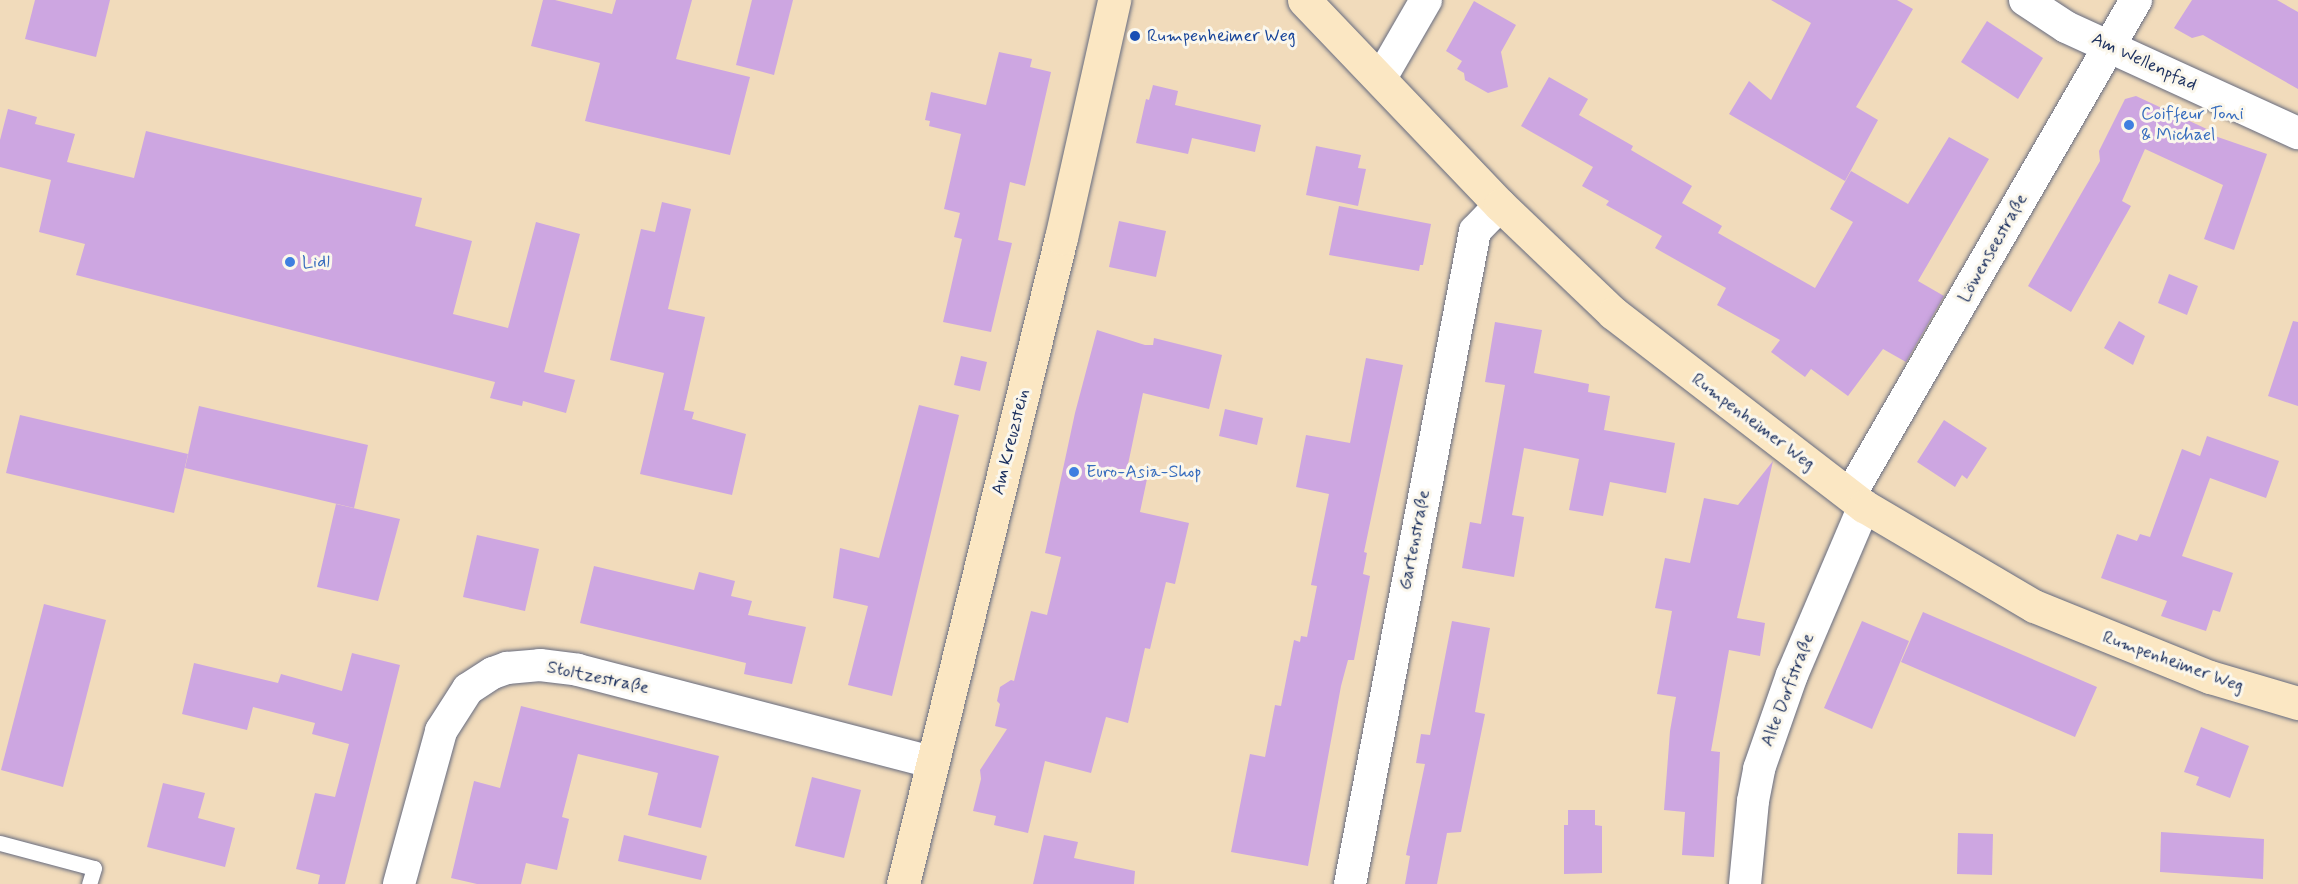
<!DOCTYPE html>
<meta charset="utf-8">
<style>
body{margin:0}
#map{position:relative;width:2298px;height:884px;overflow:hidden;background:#f1dbbb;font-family:Mynerve,sans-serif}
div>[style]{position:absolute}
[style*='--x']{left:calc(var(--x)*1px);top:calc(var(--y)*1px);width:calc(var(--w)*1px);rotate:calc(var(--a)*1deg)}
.building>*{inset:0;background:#cda6e1}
.roads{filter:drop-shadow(0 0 2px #666b7f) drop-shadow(0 0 2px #666b7f)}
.lane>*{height:15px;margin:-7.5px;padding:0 7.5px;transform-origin:7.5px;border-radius:7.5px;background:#fff}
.street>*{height:32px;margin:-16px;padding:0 16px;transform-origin:16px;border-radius:16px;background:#fff}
.secondary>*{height:33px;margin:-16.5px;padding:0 16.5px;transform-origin:16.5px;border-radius:16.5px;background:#fbe7c3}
.dots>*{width:16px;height:16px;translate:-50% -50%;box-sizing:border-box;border:3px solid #fbf7ec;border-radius:50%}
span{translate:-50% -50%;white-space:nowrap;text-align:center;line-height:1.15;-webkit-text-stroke:6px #fbf7ec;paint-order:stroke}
.transit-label{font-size:18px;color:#164399}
.left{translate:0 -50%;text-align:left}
.street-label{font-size:18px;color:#1b2f5e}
.shop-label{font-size:18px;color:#366cbe}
</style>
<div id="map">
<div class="building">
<i style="clip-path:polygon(35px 0,110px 0,96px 57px,25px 39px)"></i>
<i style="clip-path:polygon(543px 0,555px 0,612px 14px,616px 0,692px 0,676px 59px,750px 77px,730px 155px,585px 121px,600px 63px,531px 46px)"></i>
<i style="clip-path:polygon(752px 0,793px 0,774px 75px,736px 65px)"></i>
<i style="clip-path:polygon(1771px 0,1897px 0,1913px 9px,1856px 107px,1878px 120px,1845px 181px,1729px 114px,1749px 81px,1771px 100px,1811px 23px)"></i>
<i style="clip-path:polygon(2192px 0,2277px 0,2298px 12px,2298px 89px,2203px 35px,2192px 38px,2174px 28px)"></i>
<i style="clip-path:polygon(1474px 1px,1516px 25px,1501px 52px,1508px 87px,1488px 93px,1465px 80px,1464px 73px,1457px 69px,1462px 61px,1446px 51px)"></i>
<i style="clip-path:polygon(1987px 21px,2043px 58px,2018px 99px,1961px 62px)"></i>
<i style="clip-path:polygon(999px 52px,1032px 59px,1030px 67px,1051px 72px,1025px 186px,1010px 182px,998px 240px,1012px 243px,991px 332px,943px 322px,962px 239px,954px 237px,960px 213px,944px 209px,961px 134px,929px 126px,930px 121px,925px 120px,931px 92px,986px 105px)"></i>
<i style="clip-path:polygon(1549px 77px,1588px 99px,1579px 115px,1633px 146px,1631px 150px,1692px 186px,1682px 203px,1722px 226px,1718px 233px,1815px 288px,1853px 222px,1830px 209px,1851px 171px,1908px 204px,1949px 137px,1989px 159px,1918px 281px,1944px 296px,1906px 362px,1883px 349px,1848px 396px,1811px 369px,1805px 377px,1771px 352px,1780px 340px,1717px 305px,1726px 288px,1655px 248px,1662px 236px,1606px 205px,1609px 201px,1582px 186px,1593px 167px,1521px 126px)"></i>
<i style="clip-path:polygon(1153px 85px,1178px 91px,1175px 105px,1261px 125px,1255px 152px,1192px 138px,1188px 154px,1136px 143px,1146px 99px,1149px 100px)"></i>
<i style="clip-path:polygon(2136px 96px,2211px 131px,2209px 134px,2267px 154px,2234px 250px,2204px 239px,2223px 185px,2145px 149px,2122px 201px,2131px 206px,2071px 312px,2028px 286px,2100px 161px,2099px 151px,2125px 99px)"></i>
<i style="clip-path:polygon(8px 109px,37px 117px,35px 124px,75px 134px,67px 162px,134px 178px,146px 131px,422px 198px,415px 226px,472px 241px,453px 314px,508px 328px,536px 222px,580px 234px,544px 372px,575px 380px,566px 413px,523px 401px,522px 406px,490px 398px,495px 382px,76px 275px,85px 244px,39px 232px,51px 180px,0 167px,0 140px)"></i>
<i style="clip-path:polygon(1316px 146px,1361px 155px,1358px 168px,1366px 169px,1358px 206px,1306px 195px)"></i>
<i style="clip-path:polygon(662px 202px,691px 209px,668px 309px,705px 317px,684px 410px,694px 412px,692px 419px,746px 434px,732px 495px,640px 474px,664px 373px,610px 360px,641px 229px,655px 232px)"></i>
<i style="clip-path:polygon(1339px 206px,1431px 224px,1423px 265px,1420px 265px,1419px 271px,1329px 255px)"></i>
<i style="clip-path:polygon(1119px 221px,1166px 231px,1156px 277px,1109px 267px)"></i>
<i style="clip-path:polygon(2169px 274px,2198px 286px,2187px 315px,2158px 303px)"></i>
<i style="clip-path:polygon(2119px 321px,2145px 336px,2133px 365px,2104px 348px)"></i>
<i style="clip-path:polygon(2293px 321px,2298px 322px,2298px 406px,2268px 396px)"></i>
<i style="clip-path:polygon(1495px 322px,1542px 330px,1534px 373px,1589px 384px,1588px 392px,1610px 396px,1604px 430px,1675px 443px,1666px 493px,1610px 482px,1603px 516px,1569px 510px,1579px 459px,1524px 448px,1512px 515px,1524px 517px,1514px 577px,1462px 568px,1470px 522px,1481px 524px,1505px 385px,1485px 382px)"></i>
<i style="clip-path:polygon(1097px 330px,1145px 345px,1153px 345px,1154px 338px,1222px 355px,1209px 409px,1143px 393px,1126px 474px,1147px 479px,1140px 512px,1189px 523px,1175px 584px,1166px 582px,1150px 649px,1145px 648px,1128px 723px,1106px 717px,1091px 773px,1045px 761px,1028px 833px,994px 825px,996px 816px,973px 811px,981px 779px,980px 770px,1007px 729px,995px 726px,1000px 704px,997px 701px,1000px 687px,1011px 680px,1014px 681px,1031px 611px,1047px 615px,1061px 557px,1045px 553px,1075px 413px)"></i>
<i style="clip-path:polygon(961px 356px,987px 362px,980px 391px,954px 385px)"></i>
<i style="clip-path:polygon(1366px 358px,1403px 365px,1364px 552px,1367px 553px,1363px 574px,1370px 576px,1354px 660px,1348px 660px,1341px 686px,1308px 866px,1231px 852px,1250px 754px,1265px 757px,1275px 705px,1281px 706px,1294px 640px,1300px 642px,1301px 636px,1307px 637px,1317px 586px,1311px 585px,1329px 494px,1296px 487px,1306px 435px,1350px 443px)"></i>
<i style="clip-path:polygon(919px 405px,959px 415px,892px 696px,848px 685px,868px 606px,833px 598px,840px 548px,879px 558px)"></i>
<i style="clip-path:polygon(199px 406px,368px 445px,354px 508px,185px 468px)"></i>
<i style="clip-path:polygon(1225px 409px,1263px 418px,1257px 445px,1219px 436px)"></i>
<i style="clip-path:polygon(20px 415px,188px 454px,174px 513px,6px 473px)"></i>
<i style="clip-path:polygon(1944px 420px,1987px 448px,1967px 479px,1962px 475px,1955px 487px,1917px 462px)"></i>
<i style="clip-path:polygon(2207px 436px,2279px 461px,2266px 498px,2210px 478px,2182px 556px,2233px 573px,2220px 612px,2213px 610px,2206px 631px,2161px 616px,2167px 601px,2101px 578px,2117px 534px,2137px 541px,2140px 534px,2150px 537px,2182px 449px,2200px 456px)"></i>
<i style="clip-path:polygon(1773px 461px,1737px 618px,1765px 623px,1760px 656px,1729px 650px,1711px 751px,1720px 752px,1714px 857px,1682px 855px,1685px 812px,1664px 810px,1670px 731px,1676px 697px,1657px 694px,1672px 611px,1655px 608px,1665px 558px,1690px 563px,1704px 498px,1738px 505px)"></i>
<i style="clip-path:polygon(336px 504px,400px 519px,378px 601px,317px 587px)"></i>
<i style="clip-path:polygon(477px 535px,539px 549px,525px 611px,463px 597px)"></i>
<i style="clip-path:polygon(594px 566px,694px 590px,699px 572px,735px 581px,731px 596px,752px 601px,748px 615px,806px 627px,792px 684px,744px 674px,746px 663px,580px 623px)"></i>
<i style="clip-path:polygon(44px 604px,106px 620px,63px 787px,1px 770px)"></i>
<i style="clip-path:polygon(1923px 612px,2097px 687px,2075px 737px,1901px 662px)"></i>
<i style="clip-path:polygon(1452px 621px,1490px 628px,1475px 712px,1485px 714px,1461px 832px,1447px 833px,1437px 884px,1405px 884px,1410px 856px,1406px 855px,1425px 764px,1416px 763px,1421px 734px,1430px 735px)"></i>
<i style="clip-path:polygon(1862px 621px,1909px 641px,1872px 729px,1824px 708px)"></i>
<i style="clip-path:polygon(352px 653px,400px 665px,345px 884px,318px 884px,320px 875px,296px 869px,315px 793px,335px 797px,349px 744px,312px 734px,315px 723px,253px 707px,247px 730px,182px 714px,194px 663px,278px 683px,281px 674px,342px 691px)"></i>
<i style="clip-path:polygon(521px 706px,719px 756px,701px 828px,648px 815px,658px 773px,578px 754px,562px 817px,569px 819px,557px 870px,526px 863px,521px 884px,477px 884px,451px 878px,474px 781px,500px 788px)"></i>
<i style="clip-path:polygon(2201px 727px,2249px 746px,2230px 798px,2196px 785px,2199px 777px,2184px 772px)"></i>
<i style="clip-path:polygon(812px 777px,861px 790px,844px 858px,795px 846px)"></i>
<i style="clip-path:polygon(163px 783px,205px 793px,198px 818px,235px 828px,225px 867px,147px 847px)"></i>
<i style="clip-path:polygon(1568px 810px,1595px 810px,1595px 825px,1602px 826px,1602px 873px,1564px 874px,1564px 825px,1568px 825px)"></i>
<i style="clip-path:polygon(2161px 832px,2264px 839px,2263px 879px,2160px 872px)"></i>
<i style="clip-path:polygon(1958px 833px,1993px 834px,1992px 875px,1957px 874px)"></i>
<i style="clip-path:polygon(624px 835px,707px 856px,701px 880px,618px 861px)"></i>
<i style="clip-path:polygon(1044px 835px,1078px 842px,1074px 858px,1135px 871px,1134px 884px,1033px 884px)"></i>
</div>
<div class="roads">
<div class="lane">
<i style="--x:0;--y:843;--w:97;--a:14.9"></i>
<i style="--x:94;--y:868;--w:17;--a:107"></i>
</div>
<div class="street">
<i style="--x:2025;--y:0;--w:49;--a:33.4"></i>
<i style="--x:2066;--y:27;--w:255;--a:24.6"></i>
<i style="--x:1381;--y:78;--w:90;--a:-60"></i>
<i style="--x:1850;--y:495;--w:572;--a:-59.98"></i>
<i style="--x:399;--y:884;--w:159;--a:-74.6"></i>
<i style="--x:441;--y:731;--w:50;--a:-57.3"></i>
<i style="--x:468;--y:689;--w:30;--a:-33"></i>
<i style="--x:493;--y:673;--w:15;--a:-20"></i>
<i style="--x:507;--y:668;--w:33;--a:-5"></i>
<i style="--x:540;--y:665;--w:38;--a:7"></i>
<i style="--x:578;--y:670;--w:366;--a:14.6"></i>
<i style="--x:1350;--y:884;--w:665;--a:-79.16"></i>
<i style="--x:1475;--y:231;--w:36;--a:-46"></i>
<i style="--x:1745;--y:884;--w:83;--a:-84.5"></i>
<i style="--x:1753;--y:801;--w:33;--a:-79"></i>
<i style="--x:1759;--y:769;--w:100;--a:-70.7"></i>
<i style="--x:1792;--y:675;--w:184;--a:-66.9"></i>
</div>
<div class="secondary">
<i style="--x:1304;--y:0;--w:284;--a:46.3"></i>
<i style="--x:1500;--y:205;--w:156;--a:43.7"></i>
<i style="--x:1613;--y:313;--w:317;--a:37.6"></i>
<i style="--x:1864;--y:506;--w:197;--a:30.5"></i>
<i style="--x:2034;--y:606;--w:190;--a:22"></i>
<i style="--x:2210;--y:677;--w:92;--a:16.5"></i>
<i style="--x:903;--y:884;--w:665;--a:-76.26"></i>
<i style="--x:1061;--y:238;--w:244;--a:-77.4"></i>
</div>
</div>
<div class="dots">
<i style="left:1135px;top:36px;background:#1a4fb4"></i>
<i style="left:2129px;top:125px;background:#3f7fe0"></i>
<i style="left:290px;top:262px;background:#3f7fe0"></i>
<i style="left:1074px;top:472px;background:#3f7fe0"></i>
</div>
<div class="transit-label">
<span class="left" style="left:1147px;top:36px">Rumpenheimer Weg</span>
</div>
<div class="street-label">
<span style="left:2144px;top:62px;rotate:25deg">Am Wellenpfad</span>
<span style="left:1993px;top:248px;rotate:-60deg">Löwenseestraße</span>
<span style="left:1753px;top:422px;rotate:37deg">Rumpenheimer Weg</span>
<span style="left:1011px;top:442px;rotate:-76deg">Am Kreuzstein</span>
<span style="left:1415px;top:540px;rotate:-79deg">Gartenstraße</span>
<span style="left:2173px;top:662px;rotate:20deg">Rumpenheimer Weg</span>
<span style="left:598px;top:678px;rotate:12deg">Stoltzestraße</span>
<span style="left:1788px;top:690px;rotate:-69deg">Alte Dorfstraße</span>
</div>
<div class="shop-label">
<span class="left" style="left:2141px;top:125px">Coiffeur Toni<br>&amp; Michael</span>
<span class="left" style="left:302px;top:262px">Lidl</span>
<span class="left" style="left:1086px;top:472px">Euro-Asia-Shop</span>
</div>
</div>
